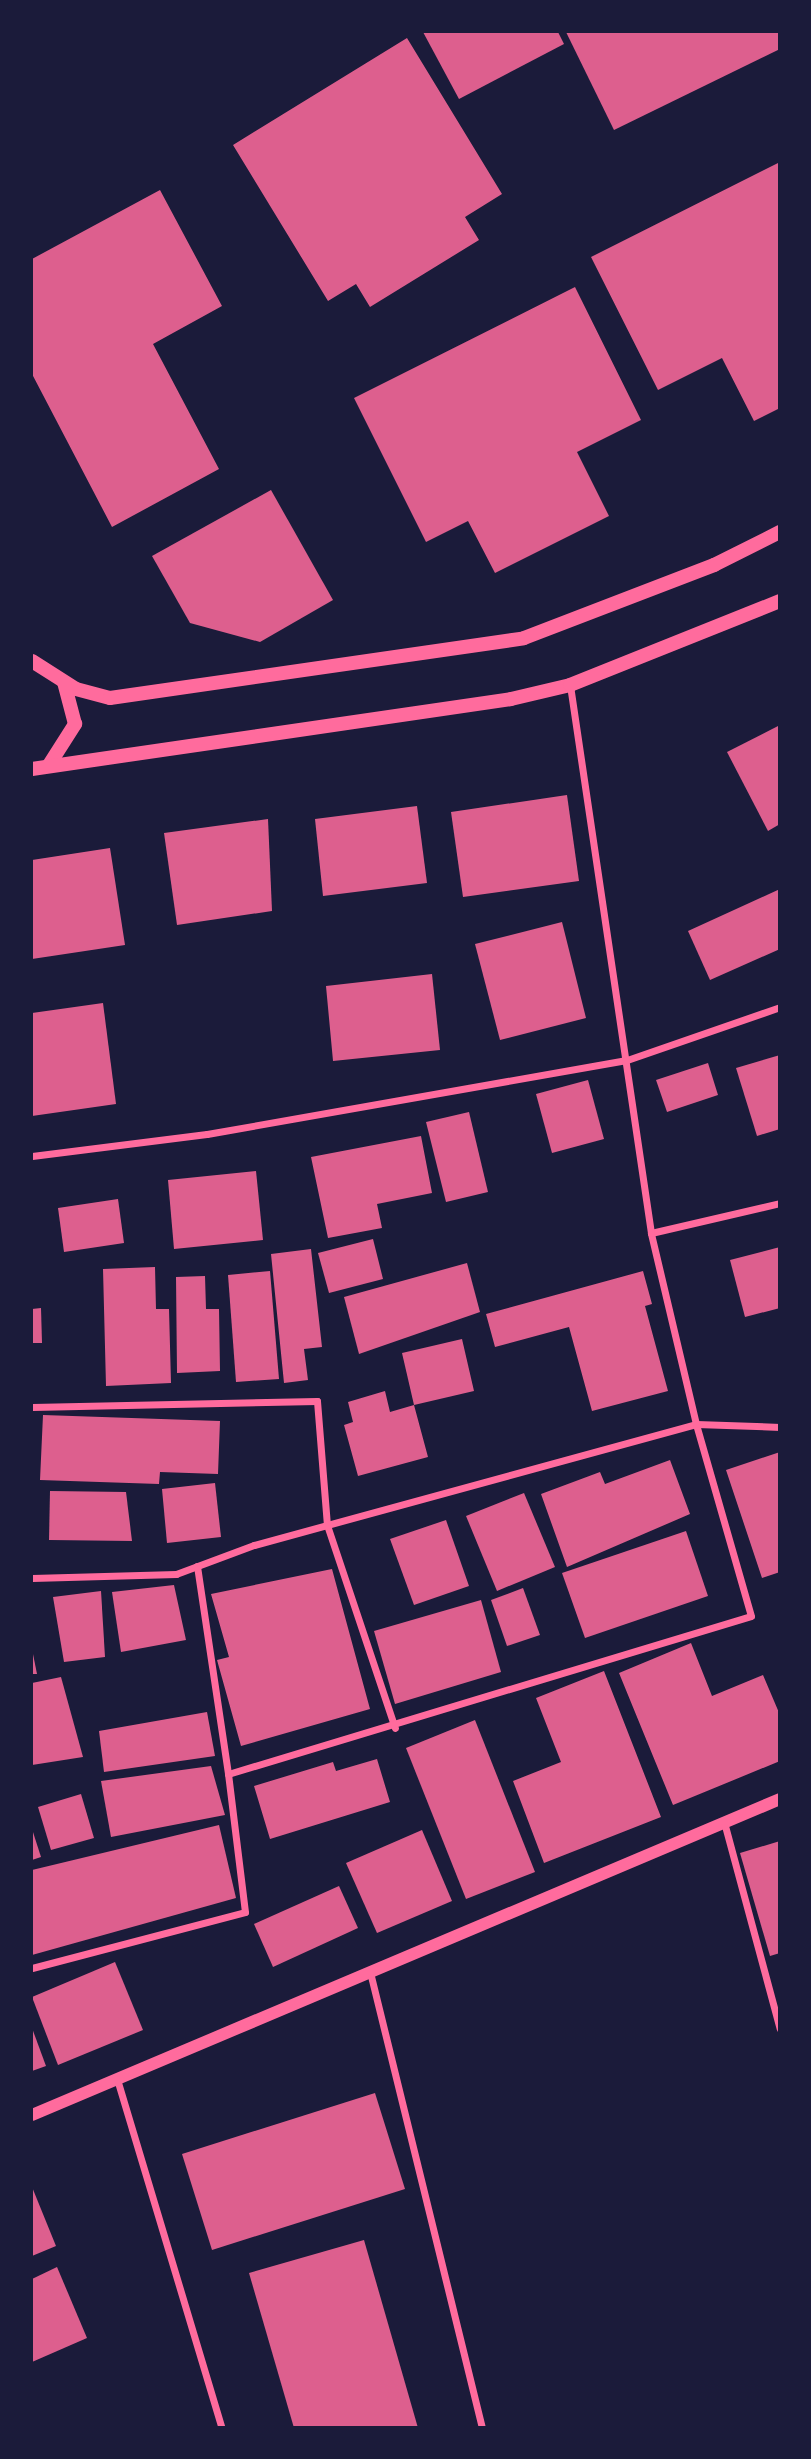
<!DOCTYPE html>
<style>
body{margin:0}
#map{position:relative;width:811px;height:2459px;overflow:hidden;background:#1b1b3a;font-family:"Varela Round",sans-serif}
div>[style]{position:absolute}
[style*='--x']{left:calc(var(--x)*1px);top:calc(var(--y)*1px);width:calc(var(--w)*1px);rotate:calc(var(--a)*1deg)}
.building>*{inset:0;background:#dd5f8e}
.minor>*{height:7px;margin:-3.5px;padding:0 3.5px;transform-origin:3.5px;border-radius:3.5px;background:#ff6b9d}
.tertiary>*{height:12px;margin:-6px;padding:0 6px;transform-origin:6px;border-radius:6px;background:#ff6b9d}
.secondary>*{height:14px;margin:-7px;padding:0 7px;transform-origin:7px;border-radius:7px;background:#ff6b9d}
span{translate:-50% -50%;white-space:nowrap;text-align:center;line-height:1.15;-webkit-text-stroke:5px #1b1b3a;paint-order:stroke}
.frame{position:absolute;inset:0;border:33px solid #1b1b3a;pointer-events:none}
</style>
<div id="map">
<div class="building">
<i style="clip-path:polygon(423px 32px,558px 32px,564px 44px,459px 99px)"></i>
<i style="clip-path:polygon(566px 32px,780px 32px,780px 49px,614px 130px)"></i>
<i style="clip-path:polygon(407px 38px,502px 194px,465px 217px,479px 240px,370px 307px,356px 284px,328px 301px,233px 145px)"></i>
<i style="clip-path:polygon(780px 162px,780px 408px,754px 421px,722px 358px,658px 390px,591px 257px)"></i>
<i style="clip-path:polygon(160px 190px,222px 306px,153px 344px,219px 469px,112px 527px,32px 374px,32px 259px)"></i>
<i style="clip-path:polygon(575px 287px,641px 420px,577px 452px,609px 516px,495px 573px,468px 521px,426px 542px,354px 398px)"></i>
<i style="clip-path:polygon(271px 490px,333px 600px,260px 642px,190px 623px,152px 556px)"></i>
<i style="clip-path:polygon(780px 725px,780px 824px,768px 831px,727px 752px)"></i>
<i style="clip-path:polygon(567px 795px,579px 881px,463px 897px,451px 812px)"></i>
<i style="clip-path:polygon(417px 806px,427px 883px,323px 896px,315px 819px)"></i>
<i style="clip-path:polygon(268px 819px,272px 911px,177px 925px,164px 833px)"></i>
<i style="clip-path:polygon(110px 848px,125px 945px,32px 959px,32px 860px)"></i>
<i style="clip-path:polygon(780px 889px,780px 949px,710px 980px,688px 931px)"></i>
<i style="clip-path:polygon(562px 922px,586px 1018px,500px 1040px,475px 944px)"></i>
<i style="clip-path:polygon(432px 974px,440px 1050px,333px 1061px,326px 986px)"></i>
<i style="clip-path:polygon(103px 1003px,116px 1104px,32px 1116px,32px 1013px)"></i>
<i style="clip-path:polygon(780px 1055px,780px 1129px,757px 1136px,736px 1068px)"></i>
<i style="clip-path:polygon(708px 1063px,718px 1095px,667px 1112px,656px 1080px)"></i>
<i style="clip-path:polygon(588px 1080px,604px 1139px,552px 1153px,536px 1094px)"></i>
<i style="clip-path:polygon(469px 1112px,488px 1192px,446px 1202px,426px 1122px)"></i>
<i style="clip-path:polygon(421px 1136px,432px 1193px,377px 1204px,382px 1228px,328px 1238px,311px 1157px)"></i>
<i style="clip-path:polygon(256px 1171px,263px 1240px,174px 1249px,168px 1180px)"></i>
<i style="clip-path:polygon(118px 1199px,124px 1243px,64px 1252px,58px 1208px)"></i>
<i style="clip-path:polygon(373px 1239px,383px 1279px,329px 1293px,318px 1253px)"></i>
<i style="clip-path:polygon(780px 1247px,780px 1308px,745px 1317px,730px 1260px)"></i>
<i style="clip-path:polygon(311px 1249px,322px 1347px,304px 1349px,308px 1380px,284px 1383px,271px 1254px)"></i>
<i style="clip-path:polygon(467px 1263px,480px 1312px,359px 1354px,344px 1297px)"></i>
<i style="clip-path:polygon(155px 1267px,156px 1309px,169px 1309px,171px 1383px,106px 1386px,103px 1269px)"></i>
<i style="clip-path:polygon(270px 1271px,279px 1379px,236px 1382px,228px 1275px)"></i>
<i style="clip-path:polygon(643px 1271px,652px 1304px,645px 1306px,668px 1391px,592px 1411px,569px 1327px,495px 1347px,486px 1314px)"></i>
<i style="clip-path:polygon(205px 1276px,206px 1309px,219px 1309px,220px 1371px,177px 1373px,176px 1277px)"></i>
<i style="clip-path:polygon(41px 1308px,42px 1343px,32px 1343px,32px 1309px)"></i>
<i style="clip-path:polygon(462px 1339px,474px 1391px,414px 1405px,402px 1353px)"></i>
<i style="clip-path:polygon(385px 1391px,390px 1412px,414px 1405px,428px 1457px,358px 1476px,344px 1425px,353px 1422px,348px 1402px)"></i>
<i style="clip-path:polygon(43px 1415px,220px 1421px,218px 1474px,160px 1472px,159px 1484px,40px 1480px)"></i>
<i style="clip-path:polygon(780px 1452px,780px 1572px,762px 1578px,726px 1470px)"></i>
<i style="clip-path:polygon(670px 1460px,690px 1514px,567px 1567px,541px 1494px,600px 1472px,605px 1484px)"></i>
<i style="clip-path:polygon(215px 1483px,221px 1537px,167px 1543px,162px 1489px)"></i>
<i style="clip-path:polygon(50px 1491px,126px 1492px,132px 1541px,49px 1540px)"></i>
<i style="clip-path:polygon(524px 1493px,555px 1567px,497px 1591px,466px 1516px)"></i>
<i style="clip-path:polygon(446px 1520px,469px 1586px,414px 1605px,390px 1539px)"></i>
<i style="clip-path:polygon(686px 1531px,708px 1596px,585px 1638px,562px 1573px)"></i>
<i style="clip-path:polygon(332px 1569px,370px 1709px,241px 1746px,217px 1660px,229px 1657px,211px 1594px)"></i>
<i style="clip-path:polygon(174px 1585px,186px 1640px,121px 1652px,112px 1592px)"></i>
<i style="clip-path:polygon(523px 1588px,540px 1635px,507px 1646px,491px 1600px)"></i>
<i style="clip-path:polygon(101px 1591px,105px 1657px,64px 1662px,53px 1597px)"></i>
<i style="clip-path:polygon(481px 1600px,501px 1672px,395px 1704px,374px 1631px)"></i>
<i style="clip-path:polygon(691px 1643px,712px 1696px,763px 1675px,780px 1715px,780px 1761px,673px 1805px,619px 1673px)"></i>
<i style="clip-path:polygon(32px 1649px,37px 1674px,32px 1674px)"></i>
<i style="clip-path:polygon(604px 1671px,661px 1817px,544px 1863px,513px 1781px,561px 1762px,536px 1698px)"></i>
<i style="clip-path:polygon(61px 1677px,83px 1757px,32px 1765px,32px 1683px)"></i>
<i style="clip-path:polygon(207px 1712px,215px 1756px,104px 1772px,99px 1731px)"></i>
<i style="clip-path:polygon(475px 1720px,535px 1872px,466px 1899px,406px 1748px)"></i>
<i style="clip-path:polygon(377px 1759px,390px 1802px,270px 1839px,254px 1786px,333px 1762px,336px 1771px)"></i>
<i style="clip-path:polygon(211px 1766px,225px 1815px,111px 1837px,101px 1781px)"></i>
<i style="clip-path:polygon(81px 1794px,94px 1838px,51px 1850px,38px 1807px)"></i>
<i style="clip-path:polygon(219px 1825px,236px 1898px,32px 1955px,32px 1870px)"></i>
<i style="clip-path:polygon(32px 1829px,41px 1857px,32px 1860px)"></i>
<i style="clip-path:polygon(422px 1830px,452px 1901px,377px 1933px,346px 1863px)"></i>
<i style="clip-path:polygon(780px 1841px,780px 1953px,770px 1956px,740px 1853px)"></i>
<i style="clip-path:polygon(339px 1886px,358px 1928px,273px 1967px,254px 1924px)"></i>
<i style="clip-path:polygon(115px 1962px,143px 2030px,58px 2065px,32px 1997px)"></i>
<i style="clip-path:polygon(32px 2028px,46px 2066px,32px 2071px)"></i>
<i style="clip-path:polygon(375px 2093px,405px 2189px,212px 2250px,182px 2154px)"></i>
<i style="clip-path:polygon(32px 2187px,56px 2246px,32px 2256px)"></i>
<i style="clip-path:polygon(364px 2240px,418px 2428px,294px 2428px,249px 2273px)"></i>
<i style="clip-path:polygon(57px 2267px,87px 2338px,32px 2362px,32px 2279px)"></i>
</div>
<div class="minor">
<i style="--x:32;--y:1156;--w:176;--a:-7.2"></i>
<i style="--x:207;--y:1134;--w:426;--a:-10"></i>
<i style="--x:627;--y:1060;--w:162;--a:-19.1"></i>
<i style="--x:651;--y:1233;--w:132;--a:-13.1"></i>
<i style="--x:32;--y:1407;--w:285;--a:-1.2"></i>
<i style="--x:317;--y:1401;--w:124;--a:85.4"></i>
<i style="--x:327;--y:1525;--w:214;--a:71.5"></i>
<i style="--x:197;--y:1566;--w:210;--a:81.5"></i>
<i style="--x:32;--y:1578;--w:144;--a:-1.6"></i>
<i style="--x:176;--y:1574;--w:83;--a:-20.4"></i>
<i style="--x:254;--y:1545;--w:458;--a:-15.3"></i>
<i style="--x:696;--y:1424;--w:84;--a:2"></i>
<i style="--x:724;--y:1822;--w:214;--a:74.9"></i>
<i style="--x:32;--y:1968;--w:220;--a:-14.7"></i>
<i style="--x:245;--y:1912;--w:139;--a:-97"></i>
<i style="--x:228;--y:1774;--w:546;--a:-16.81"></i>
<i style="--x:751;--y:1616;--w:200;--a:-106"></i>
<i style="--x:696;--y:1424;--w:196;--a:-103.3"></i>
<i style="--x:651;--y:1233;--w:554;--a:-98.41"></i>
<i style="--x:370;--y:1972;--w:470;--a:76.2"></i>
<i style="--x:117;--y:2079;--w:364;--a:73.3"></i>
</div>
<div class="tertiary">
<i style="--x:32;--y:2115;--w:812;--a:-22.9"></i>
</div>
<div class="secondary">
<i style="--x:32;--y:661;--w:52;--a:32.5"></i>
<i style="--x:76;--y:689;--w:35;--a:15"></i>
<i style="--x:110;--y:698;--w:418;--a:-8.2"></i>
<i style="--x:524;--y:638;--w:204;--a:-21"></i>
<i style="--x:714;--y:565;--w:74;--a:-26.6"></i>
<i style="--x:49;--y:765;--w:49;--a:-57.6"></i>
<i style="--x:75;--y:724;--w:43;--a:-104.7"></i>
<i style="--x:32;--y:769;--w:484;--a:-8.3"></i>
<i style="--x:511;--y:699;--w:61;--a:-13.3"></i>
<i style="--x:570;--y:685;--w:226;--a:-21.8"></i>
</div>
<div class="frame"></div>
</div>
